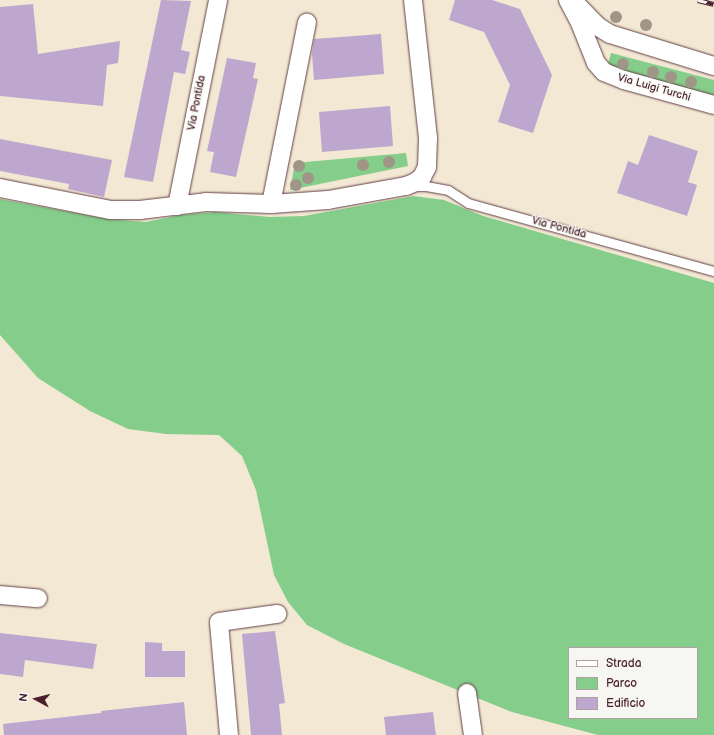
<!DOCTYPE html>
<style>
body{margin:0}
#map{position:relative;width:714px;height:735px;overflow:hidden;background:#f2e8d3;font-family:"Balsamiq Sans",sans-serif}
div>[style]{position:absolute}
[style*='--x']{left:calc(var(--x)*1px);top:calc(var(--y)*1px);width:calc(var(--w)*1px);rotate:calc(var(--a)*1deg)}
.green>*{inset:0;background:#84cd8a}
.building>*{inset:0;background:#bea7ce}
.roads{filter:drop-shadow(0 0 1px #633d44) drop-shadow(0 0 1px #633d44)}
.service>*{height:9px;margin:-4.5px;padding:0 4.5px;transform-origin:4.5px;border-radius:4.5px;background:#fff}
.minor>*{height:18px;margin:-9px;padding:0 9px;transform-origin:9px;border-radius:9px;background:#fff}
.rail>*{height:4.5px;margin-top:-2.25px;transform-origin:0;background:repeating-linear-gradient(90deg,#f6f6f2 0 9px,#4a1f2b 0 18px);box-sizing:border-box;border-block:1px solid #4a1f2b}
.trees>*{width:12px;height:12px;margin:-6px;border-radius:50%;background:#9f9687}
span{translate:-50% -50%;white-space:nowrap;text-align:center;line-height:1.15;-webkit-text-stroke:3px #f6f6f2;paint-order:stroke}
.street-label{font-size:11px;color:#4a1f2b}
.legend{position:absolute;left:568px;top:647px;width:130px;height:72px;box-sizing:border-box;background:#f6f6f2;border:1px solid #b1a0a2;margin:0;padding:5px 7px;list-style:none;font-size:12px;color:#4a1f2b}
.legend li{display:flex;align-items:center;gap:8px;height:20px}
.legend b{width:20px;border:1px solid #b1a0a2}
.north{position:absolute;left:16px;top:679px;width:40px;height:40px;-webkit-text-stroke:3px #f6f6f2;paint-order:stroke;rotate:277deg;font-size:11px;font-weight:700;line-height:16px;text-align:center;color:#4a1f2b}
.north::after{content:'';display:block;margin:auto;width:14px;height:18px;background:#4a1f2b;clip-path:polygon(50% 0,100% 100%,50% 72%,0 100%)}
</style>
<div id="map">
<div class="green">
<i style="clip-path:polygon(611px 53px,714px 80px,714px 95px,607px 68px)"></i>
<i style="clip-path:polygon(406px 153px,408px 166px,290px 190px,295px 163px)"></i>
<i style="clip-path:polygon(evenodd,413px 196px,444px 200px,483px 216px,714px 283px,714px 735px,598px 735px,512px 712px,344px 644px,307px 625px,288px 602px,274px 575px,256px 490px,242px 456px,219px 435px,166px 434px,128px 429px,90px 411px,38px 378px,0 335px,0 199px,107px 219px,146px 222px,180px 215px,215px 212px,270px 217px,304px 216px,413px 196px,569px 648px,697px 648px,697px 718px,569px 718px,569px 648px)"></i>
</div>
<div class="building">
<i style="clip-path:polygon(161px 0,191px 1px,181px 50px,190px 52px,185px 74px,174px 72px,153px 182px,124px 177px)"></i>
<i style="clip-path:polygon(455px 0,492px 0,520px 9px,552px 75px,533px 133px,498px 122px,510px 85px,484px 32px,449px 20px)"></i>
<i style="clip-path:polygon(33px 4px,38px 54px,120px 41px,118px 63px,107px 65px,103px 106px,0 96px,0 7px)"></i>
<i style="clip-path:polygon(381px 34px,384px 74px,314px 80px,312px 54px,314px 39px)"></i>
<i style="clip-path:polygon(227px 58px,256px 63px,253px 78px,258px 79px,236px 177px,210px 172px,214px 152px,207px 151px)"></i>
<i style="clip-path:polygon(390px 106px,393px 146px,322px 152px,319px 112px)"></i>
<i style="clip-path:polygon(649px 135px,698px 151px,688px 182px,697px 185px,687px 216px,617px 193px,628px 161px,638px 165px)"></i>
<i style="clip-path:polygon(0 139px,112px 160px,104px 197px,68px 189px,69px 184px,0 171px)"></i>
<i style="clip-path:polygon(275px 631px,285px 703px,279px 704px,282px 735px,251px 735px,242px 634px)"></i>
<i style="clip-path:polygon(0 633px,97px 644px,93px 669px,25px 660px,23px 677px,0 674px)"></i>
<i style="clip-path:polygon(145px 642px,162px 643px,162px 651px,185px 651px,185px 677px,145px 677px)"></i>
<i style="clip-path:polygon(184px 702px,187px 735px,4px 735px,3px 724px,101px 713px,101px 711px)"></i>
<i style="clip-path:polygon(433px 712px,436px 735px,386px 735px,384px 717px)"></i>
</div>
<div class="roads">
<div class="service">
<i style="--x:414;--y:186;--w:12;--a:0"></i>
<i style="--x:426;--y:186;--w:22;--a:10"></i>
<i style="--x:448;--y:190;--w:24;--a:33"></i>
<i style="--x:468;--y:203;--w:255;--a:15.5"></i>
</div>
<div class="minor">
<i style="--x:568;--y:0;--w:26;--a:62"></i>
<i style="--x:580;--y:23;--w:43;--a:68.2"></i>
<i style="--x:596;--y:63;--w:12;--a:48"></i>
<i style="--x:604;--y:72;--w:22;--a:22"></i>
<i style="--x:624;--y:80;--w:93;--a:15.5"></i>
<i style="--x:577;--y:5;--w:29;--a:46"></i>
<i style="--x:597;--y:26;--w:15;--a:32"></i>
<i style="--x:610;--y:34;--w:109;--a:17.1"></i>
<i style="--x:0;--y:188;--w:112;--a:11.3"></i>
<i style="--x:110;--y:210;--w:30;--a:0"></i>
<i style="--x:140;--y:210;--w:66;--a:-6.9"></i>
<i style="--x:206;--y:202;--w:65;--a:1.8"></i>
<i style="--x:271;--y:204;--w:57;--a:-4"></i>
<i style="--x:328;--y:200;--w:79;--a:-10.2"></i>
<i style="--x:406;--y:186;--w:11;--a:-22"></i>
<i style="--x:416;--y:182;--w:8;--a:-40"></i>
<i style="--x:422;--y:177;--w:11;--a:-63"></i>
<i style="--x:427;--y:167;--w:29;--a:-88"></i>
<i style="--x:428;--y:138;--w:139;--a:-96.2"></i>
<i style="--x:271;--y:204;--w:185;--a:-78.8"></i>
<i style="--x:177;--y:206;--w:210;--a:-78.7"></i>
<i style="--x:0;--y:595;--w:38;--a:5"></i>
<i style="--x:467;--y:693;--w:42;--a:81.9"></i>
<i style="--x:229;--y:735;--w:113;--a:-95.1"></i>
<i style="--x:219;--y:622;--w:59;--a:-7.9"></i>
</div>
</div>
<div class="rail">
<i style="--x:698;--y:0;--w:16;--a:14"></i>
</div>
<div class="trees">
<i style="left:616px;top:17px"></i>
<i style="left:646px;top:25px"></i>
<i style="left:623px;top:64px"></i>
<i style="left:653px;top:72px"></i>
<i style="left:671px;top:77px"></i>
<i style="left:691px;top:82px"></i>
<i style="left:389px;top:162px"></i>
<i style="left:363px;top:165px"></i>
<i style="left:299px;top:166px"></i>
<i style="left:308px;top:178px"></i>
<i style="left:296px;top:185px"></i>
</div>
<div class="street-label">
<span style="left:654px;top:88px;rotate:16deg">Via Luigi Turchi</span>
<span style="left:197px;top:103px;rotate:-79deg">Via Pontida</span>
<span style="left:559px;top:228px;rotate:15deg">Via Pontida</span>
</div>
<ul class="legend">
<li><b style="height:5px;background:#fff"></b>Strada</li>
<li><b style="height:11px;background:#84cd8a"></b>Parco</li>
<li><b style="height:11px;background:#bea7ce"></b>Edificio</li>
</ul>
<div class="north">N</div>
</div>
